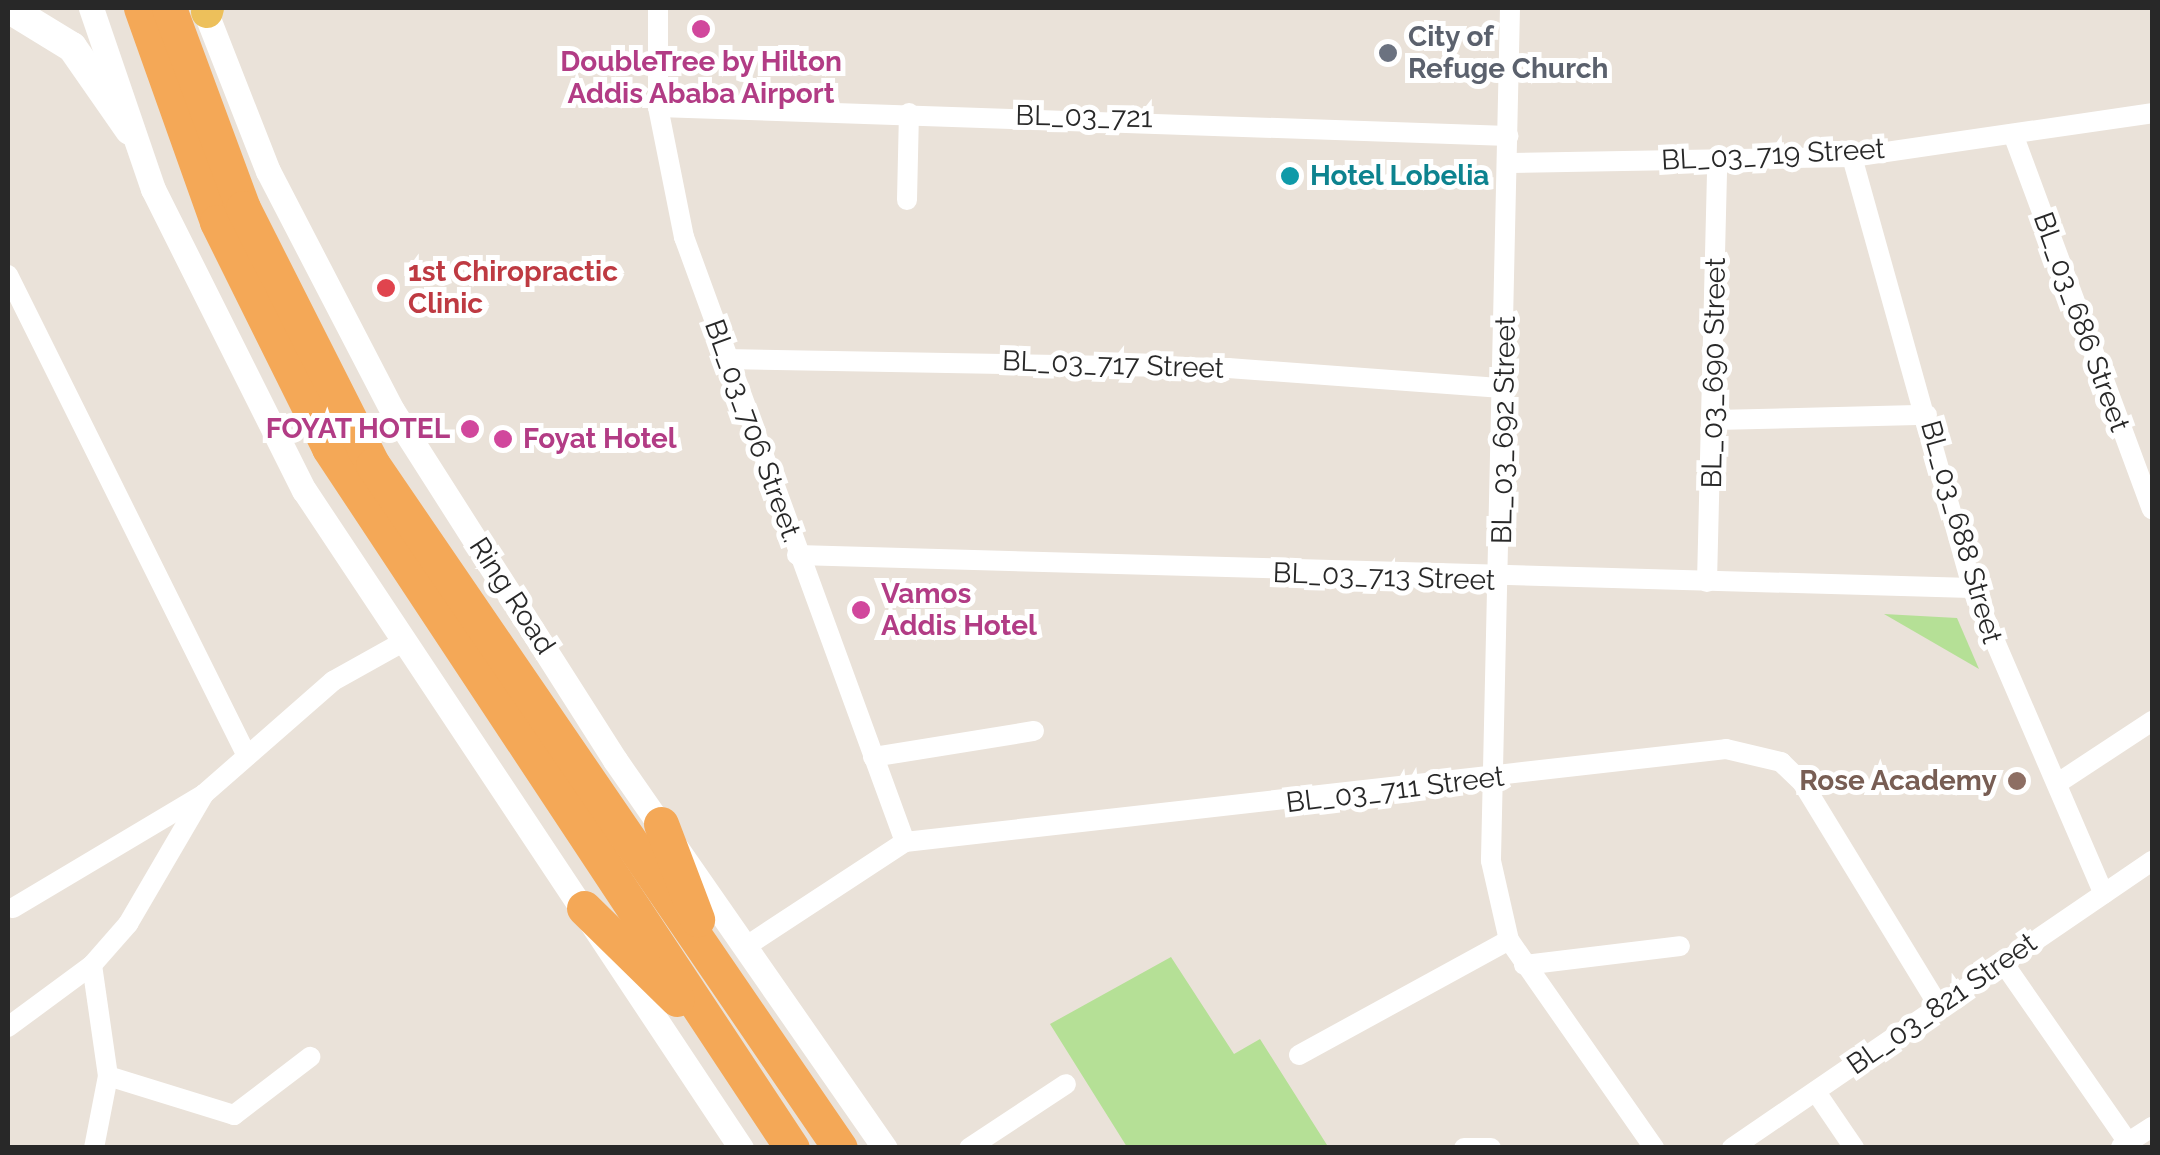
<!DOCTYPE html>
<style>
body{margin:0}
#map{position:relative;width:2160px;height:1155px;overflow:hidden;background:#eae2d9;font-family:Raleway,sans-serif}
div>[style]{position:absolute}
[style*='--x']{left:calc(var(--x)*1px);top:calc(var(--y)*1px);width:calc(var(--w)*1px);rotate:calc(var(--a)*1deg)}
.green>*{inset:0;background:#b5e096}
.minor>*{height:20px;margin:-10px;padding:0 10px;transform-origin:10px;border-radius:10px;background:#fff}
.tertiary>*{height:25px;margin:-12.5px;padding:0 12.5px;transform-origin:12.5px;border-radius:12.5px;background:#fff}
.secondary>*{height:30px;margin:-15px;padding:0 15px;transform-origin:15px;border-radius:15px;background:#fff}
.primary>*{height:32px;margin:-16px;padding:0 16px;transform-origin:16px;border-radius:16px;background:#edc05b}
.trunk>*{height:35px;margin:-17.5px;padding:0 17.5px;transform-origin:17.5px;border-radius:17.5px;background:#f4a857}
.dots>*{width:28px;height:28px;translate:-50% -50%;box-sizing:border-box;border:5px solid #fff;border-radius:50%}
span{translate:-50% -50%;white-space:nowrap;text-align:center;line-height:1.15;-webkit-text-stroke:10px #fff;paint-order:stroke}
.worship-label{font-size:28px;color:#5b616d;font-weight:700}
.left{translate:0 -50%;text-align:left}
.hotel-label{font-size:28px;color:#b23c85;font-weight:700}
.right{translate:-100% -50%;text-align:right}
.street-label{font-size:28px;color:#282828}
.culture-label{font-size:28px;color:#0d838f;font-weight:700}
.health-label{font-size:28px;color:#be3a42;font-weight:700}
.education-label{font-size:28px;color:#785e54;font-weight:700}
.frame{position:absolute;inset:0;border:10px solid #282828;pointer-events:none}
</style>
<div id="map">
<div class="green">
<i style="clip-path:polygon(1884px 614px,1957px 618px,1979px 669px)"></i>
<i style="clip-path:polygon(1171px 957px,1234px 1054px,1260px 1039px,1327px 1145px,1127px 1147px,1050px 1024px)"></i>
</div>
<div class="minor">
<i style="--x:658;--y:8;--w:99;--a:90"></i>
<i style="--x:658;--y:107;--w:133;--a:78.7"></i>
<i style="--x:684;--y:237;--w:644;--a:69.93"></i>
<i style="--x:1510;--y:8;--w:853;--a:91.28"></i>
<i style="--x:1491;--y:861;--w:81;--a:77.2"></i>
<i style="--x:1509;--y:940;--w:254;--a:55.1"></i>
<i style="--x:658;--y:107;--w:851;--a:1.95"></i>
<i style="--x:2013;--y:134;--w:400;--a:69.7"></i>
<i style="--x:1852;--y:157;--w:447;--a:74.4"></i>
<i style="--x:1972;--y:588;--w:333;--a:66.7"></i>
<i style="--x:1511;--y:163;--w:341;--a:-1"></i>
<i style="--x:1852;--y:157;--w:303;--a:-8.3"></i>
<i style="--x:907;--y:200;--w:87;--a:-88.7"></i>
<i style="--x:8;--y:275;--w:537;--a:63.58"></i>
<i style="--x:724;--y:359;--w:504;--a:1.02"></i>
<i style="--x:1228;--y:368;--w:275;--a:4.2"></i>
<i style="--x:1715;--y:420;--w:212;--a:-1.4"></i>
<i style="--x:797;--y:555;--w:1175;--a:1.61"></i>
<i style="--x:1707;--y:582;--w:418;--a:-88.6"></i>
<i style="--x:873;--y:757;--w:163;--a:-9.2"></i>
<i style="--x:2058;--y:783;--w:113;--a:-33.4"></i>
<i style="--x:13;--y:908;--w:222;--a:-30.8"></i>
<i style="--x:748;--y:945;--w:188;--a:-33.3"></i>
<i style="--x:905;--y:842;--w:826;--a:-6.46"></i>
<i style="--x:1726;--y:749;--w:57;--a:13.3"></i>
<i style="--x:1781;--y:762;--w:29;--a:44"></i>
<i style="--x:1802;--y:782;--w:261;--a:58.6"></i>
<i style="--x:2002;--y:961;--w:221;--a:55.2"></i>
<i style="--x:92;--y:965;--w:112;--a:81.8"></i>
<i style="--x:108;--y:1076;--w:73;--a:101"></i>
<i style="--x:1524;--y:965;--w:157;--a:-6.9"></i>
<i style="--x:8;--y:1027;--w:104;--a:-36.4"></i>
<i style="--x:92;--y:965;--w:55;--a:-48.7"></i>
<i style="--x:128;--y:924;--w:151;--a:-59.7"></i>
<i style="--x:204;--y:794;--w:171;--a:-41.2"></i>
<i style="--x:333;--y:681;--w:80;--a:-29.1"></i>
<i style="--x:1299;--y:1055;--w:239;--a:-28.7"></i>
<i style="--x:108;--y:1076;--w:132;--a:17.2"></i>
<i style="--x:234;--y:1115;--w:96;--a:-37.3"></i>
<i style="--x:1816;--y:1092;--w:68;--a:55.8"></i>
<i style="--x:2121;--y:1147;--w:37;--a:-33"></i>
<i style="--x:969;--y:1148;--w:116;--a:-33.4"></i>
<i style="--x:1464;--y:1148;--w:27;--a:0"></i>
<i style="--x:1732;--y:1148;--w:509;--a:-34.35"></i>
</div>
<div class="tertiary">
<i style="--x:91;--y:8;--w:191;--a:71.1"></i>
<i style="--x:153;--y:189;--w:337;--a:63.4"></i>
<i style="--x:304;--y:490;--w:790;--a:56.41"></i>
<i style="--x:204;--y:8;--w:175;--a:68.6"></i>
<i style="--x:268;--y:171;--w:269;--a:62.6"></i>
<i style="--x:392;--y:410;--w:415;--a:57.5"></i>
<i style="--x:615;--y:760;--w:473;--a:55.2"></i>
</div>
<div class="secondary">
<i style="--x:8;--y:8;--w:75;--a:31.4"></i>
<i style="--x:72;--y:47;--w:101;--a:55.1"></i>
</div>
<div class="primary">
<i style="--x:207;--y:12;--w:4;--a:-76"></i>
</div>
<div class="trunk">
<i style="--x:141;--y:8;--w:227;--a:70.4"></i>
<i style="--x:217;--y:222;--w:252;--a:63.6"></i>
<i style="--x:329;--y:448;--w:839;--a:56.52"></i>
<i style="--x:169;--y:8;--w:213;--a:69.7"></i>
<i style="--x:243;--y:208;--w:288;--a:63.2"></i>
<i style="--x:373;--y:465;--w:827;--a:55.64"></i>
<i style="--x:661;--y:824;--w:102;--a:69.2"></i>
<i style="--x:584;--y:908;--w:130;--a:44.4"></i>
</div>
<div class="dots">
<i style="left:701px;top:29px;background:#d1479c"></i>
<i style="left:1388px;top:53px;background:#6b7280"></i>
<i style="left:1290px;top:176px;background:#0f9aa8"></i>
<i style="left:386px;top:288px;background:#e0444e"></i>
<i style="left:470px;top:429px;background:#d1479c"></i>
<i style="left:503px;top:439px;background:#d1479c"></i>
<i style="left:861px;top:610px;background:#d1479c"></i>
<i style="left:2017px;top:781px;background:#8d6e63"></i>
</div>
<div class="worship-label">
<span class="left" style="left:1408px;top:53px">City of<br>Refuge Church</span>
</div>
<div class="hotel-label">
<span style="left:701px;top:78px">DoubleTree by Hilton<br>Addis Ababa Airport</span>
<span class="right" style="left:450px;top:429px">FOYAT HOTEL</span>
<span class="left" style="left:523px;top:439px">Foyat Hotel</span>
<span class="left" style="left:881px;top:610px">Vamos<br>Addis Hotel</span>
</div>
<div class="street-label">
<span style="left:1084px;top:117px;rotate:1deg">BL_03_721</span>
<span style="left:1773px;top:155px;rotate:-3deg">BL_03_719 Street</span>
<span style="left:2081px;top:322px;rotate:70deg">BL_03_686 Street</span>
<span style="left:1113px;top:365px;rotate:2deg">BL_03_717 Street</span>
<span style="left:1714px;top:373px;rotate:-89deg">BL_03_690 Street</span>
<span style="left:1504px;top:430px;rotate:-89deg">BL_03_692 Street</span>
<span style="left:753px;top:431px;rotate:70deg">BL_03_706 Street.</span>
<span style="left:1961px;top:532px;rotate:74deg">BL_03_688 Street</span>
<span style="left:1384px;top:577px;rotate:2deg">BL_03_713 Street</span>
<span style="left:512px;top:596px;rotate:57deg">Ring Road</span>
<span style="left:1395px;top:790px;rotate:-7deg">BL_03_711 Street</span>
<span style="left:1942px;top:1004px;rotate:-35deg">BL_03_821 Street</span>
</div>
<div class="culture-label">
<span class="left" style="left:1310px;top:176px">Hotel Lobelia</span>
</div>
<div class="health-label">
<span class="left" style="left:408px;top:288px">1st Chiropractic<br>Clinic</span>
</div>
<div class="education-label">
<span class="right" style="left:1997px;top:781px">Rose Academy</span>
</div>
<div class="frame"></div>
</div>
